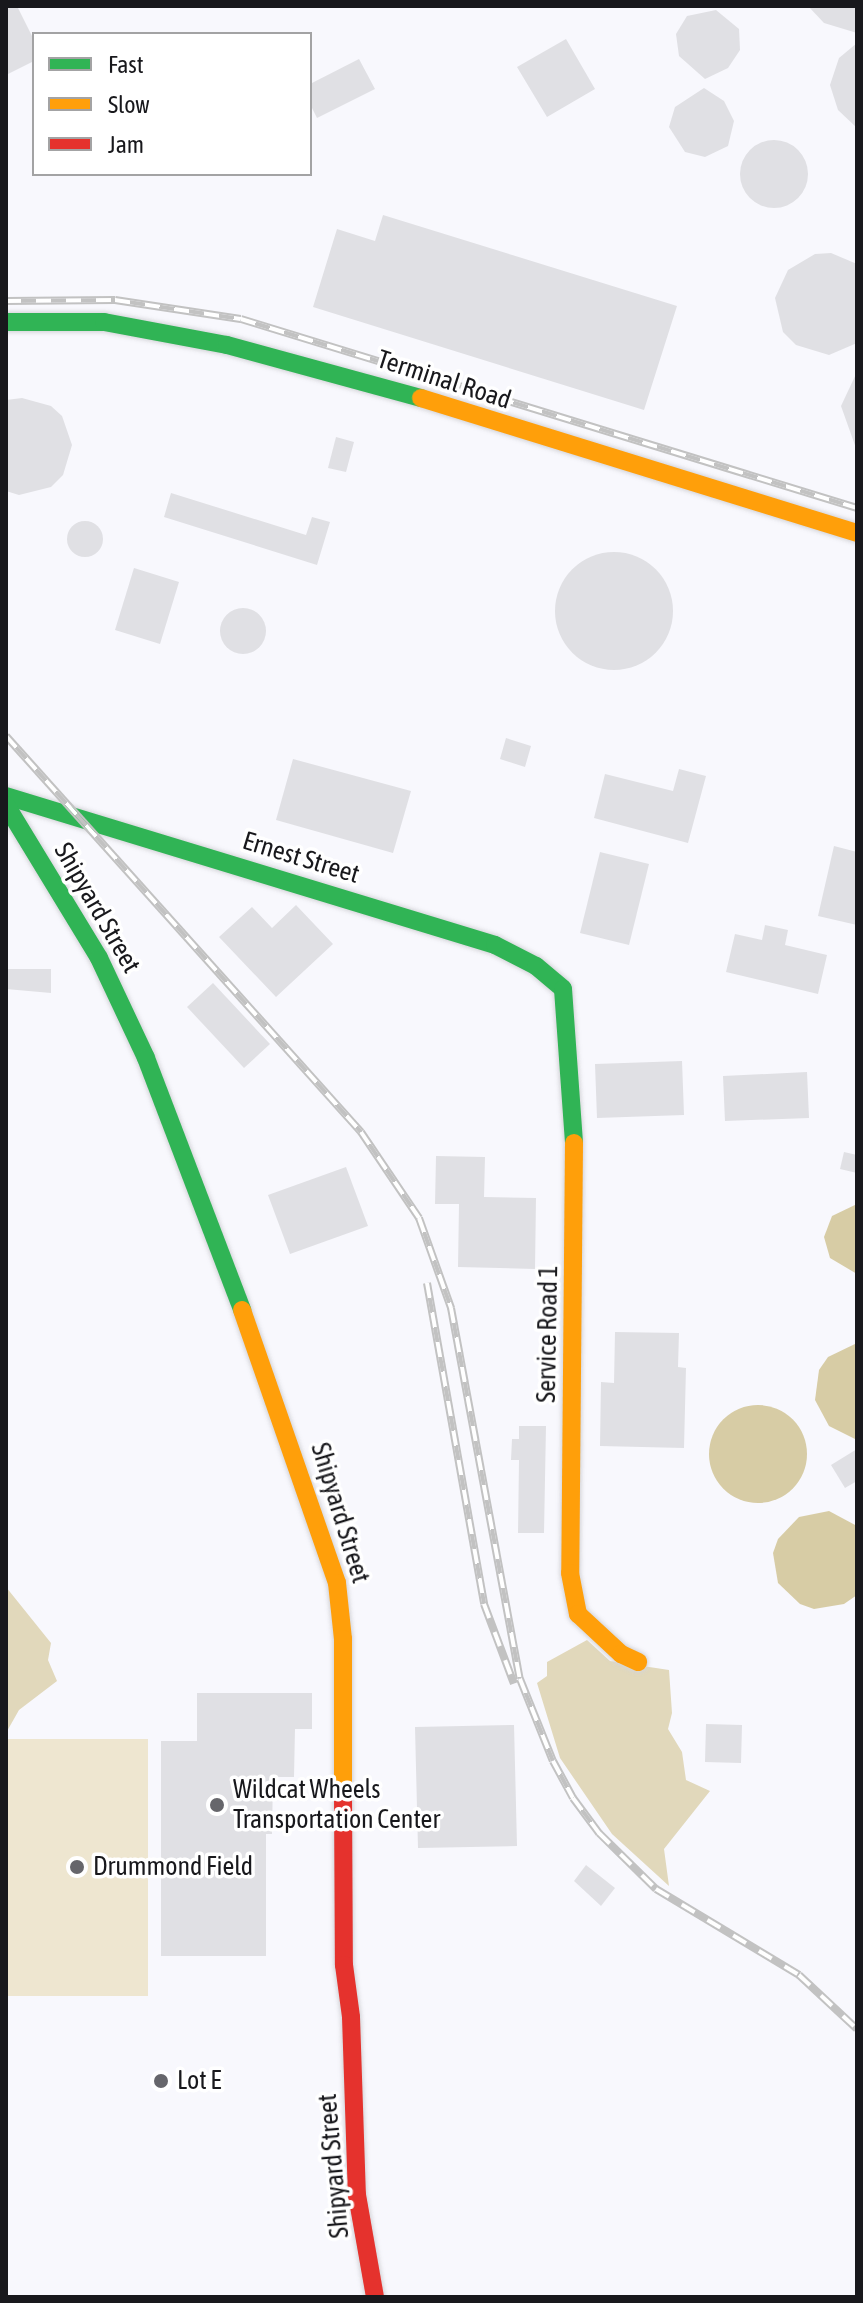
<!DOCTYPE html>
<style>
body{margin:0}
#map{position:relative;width:863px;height:2303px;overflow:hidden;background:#f8f8fd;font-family:"Asap Condensed",sans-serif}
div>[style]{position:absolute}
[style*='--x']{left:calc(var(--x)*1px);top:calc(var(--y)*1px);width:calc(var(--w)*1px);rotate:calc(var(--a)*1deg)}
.green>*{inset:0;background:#eee6d0}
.forest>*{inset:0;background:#e1d8bb}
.water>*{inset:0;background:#d7cca5}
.round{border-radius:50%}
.building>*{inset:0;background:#e0e0e4}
.roads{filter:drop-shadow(0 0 2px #d5d5d9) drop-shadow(0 0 2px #d5d5d9)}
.fast>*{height:18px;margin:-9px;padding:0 9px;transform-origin:9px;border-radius:9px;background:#30b455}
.slow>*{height:18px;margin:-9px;padding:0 9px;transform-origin:9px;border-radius:9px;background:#ff9f0a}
.jam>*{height:18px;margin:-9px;padding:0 9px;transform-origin:9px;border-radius:9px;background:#e5322d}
.rail>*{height:8px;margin-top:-4px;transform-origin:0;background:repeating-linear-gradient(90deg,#fff 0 15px,#c2c2c2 0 30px);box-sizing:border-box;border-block:2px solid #c2c2c2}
.dots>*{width:22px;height:22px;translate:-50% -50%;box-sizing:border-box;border:4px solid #fff;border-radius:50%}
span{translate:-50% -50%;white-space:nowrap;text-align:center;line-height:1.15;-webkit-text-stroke:7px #fff;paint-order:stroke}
.street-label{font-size:26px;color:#18181c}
.poi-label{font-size:26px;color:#18181c}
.left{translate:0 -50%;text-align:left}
.frame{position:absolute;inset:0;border:8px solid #18181c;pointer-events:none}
.legend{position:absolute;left:32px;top:32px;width:280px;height:144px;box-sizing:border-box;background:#fff;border:2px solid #a3a3a4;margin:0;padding:10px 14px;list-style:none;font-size:24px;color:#18181c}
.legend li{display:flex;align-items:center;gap:16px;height:40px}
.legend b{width:40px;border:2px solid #a3a3a4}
</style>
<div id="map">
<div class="green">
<i style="clip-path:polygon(6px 1739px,148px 1739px,148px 1996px,6px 1996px)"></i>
</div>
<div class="forest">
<i style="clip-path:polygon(6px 1587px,51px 1643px,48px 1660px,57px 1681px,19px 1710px,6px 1733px)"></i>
<i style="clip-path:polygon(587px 1640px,610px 1661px,669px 1670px,672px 1713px,668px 1729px,682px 1752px,686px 1780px,710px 1791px,664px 1849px,669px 1886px,612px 1834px,560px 1758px,537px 1683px,547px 1676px,547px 1662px)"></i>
</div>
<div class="water">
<i style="clip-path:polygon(857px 1204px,857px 1274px,830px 1258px,824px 1237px,832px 1216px)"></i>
<i style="clip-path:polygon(857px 1343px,857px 1440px,829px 1426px,815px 1400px,819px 1370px,828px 1357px)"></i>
<i class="round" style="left:709px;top:1405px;width:98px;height:98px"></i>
<i style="clip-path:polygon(829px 1511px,857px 1526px,857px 1595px,844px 1604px,814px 1609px,800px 1604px,778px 1583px,773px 1553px,778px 1539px,799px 1517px)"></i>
</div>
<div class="building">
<i style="clip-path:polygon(6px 6px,17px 6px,34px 40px,34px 61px,6px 75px)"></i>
<i style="clip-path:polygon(808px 6px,857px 6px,857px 33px,824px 23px)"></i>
<i style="clip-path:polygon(716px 10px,739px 29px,740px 50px,728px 68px,705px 79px,679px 56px,676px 34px,687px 16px)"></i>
<i style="clip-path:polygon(566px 39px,595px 89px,547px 117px,517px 67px)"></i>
<i style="clip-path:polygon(857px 43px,857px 128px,838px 110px,830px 85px,839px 58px)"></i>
<i style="clip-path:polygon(359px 59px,375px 89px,317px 118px,310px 104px,310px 84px)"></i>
<i style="clip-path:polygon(704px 88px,724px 101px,734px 121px,728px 146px,705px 157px,685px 152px,669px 127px,675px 107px)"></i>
<i class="round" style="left:740px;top:140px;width:68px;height:68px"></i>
<i style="clip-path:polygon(383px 215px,677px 306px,644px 410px,313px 307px,337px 229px,375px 241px)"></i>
<i style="clip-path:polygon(831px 253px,857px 264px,857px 343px,829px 355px,796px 345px,783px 332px,775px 298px,788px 270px,815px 254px)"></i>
<i style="clip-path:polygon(857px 372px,857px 451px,841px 406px)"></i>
<i style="clip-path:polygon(22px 398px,51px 406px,62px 416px,72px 445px,63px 475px,51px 487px,19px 495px,6px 491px,6px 400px)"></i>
<i style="clip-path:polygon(336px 437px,354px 442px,346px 472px,328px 468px)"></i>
<i style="clip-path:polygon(171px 493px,306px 535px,312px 517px,330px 522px,317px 565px,164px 517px)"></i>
<i class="round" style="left:67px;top:521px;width:36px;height:36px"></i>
<i class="round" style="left:555px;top:552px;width:118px;height:118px"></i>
<i style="clip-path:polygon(134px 568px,179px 582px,160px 644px,115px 630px)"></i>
<i class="round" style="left:220px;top:608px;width:46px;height:46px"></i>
<i style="clip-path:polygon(506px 738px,531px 746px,525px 767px,500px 759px)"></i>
<i style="clip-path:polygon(293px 759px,411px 791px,393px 853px,276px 820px)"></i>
<i style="clip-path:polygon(679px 769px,706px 776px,688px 843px,594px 818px,605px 774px,673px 791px)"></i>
<i style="clip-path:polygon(834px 846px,857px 852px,857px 925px,818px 916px)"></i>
<i style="clip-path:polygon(600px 852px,649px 864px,629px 945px,580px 933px)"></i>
<i style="clip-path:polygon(296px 905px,333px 944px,276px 997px,219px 937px,252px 907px,272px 928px)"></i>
<i style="clip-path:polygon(765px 925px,788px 930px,785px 945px,827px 955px,818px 994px,726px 972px,735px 934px,762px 940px)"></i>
<i style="clip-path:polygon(6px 969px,51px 969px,51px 993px,6px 989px)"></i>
<i style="clip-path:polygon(213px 983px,270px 1044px,244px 1068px,187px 1007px)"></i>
<i style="clip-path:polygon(682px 1061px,684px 1115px,597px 1118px,595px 1064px)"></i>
<i style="clip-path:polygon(807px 1072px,809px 1118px,725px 1121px,723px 1076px)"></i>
<i style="clip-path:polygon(844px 1152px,857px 1155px,857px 1173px,840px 1169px)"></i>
<i style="clip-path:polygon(436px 1156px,485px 1157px,484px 1197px,536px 1198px,535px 1269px,458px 1267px,459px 1204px,435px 1204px)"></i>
<i style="clip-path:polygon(346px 1167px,368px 1226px,290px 1254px,268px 1195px)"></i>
<i style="clip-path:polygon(615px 1332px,679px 1333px,678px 1367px,686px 1368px,684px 1448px,600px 1446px,601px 1382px,614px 1383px)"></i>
<i style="clip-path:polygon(519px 1426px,546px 1426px,544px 1533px,518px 1533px,519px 1460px,511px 1460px,512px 1439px,519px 1439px)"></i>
<i style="clip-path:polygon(857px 1449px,857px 1481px,845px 1488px,831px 1465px)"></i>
<i style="clip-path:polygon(197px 1693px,312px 1693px,312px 1729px,295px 1729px,294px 1777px,273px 1777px,272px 1834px,266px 1834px,266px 1956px,161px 1956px,161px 1741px,197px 1741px)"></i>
<i style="clip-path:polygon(706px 1724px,742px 1725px,741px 1763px,705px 1762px)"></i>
<i style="clip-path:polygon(514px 1725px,517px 1846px,418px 1848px,415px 1727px)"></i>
<i style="clip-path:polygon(586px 1865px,615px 1888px,601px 1906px,574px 1881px)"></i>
</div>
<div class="roads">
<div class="fast">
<i style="--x:6;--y:322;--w:98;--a:0"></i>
<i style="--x:104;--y:322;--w:125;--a:10.6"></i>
<i style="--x:227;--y:345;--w:201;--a:15.3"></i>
<i style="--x:6;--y:796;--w:511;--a:16.95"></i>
<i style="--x:495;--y:945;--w:46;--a:27.1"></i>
<i style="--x:536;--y:966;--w:35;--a:40"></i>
<i style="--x:563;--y:989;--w:154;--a:85.9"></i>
<i style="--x:6;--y:805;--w:179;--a:58.7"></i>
<i style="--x:99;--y:958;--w:110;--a:64.8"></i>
<i style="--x:146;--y:1058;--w:270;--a:69.1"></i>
</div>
<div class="slow">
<i style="--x:421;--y:398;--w:456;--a:17.2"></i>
<i style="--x:574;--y:1143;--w:430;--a:90.5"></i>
<i style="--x:570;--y:1573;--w:42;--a:79"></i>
<i style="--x:578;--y:1614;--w:59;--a:42.9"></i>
<i style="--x:621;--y:1654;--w:19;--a:25"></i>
<i style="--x:242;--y:1310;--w:289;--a:70.8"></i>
<i style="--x:337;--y:1583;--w:56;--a:83.9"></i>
<i style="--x:343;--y:1639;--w:155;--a:90"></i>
</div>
<div class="jam">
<i style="--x:343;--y:1794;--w:171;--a:89.7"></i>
<i style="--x:344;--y:1965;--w:52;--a:82.3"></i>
<i style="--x:351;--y:2017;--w:178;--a:88.1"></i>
<i style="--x:357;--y:2195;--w:104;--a:80"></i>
</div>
</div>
<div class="rail">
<i style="--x:6;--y:301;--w:109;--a:-0.5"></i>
<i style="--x:115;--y:300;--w:127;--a:8.6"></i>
<i style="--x:241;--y:319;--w:644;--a:17.06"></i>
<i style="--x:6;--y:736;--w:532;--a:48.12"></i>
<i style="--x:361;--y:1132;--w:104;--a:56"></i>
<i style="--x:419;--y:1218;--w:96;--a:70.4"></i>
<i style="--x:451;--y:1308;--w:377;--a:79.5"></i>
<i style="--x:520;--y:1679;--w:88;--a:68.1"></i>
<i style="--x:553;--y:1761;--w:42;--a:61.6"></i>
<i style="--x:573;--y:1798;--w:44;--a:53.4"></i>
<i style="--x:599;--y:1833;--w:80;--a:44.5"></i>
<i style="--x:656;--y:1889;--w:167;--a:31"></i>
<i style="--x:799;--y:1975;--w:79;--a:43"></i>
<i style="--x:427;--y:1283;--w:326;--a:79.9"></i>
<i style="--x:484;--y:1604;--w:85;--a:69.4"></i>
</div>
<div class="dots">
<i style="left:217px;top:1805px;background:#66666b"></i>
<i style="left:77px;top:1867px;background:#66666b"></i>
<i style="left:161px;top:2081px;background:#66666b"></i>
</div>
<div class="street-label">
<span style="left:444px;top:380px;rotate:18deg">Terminal Road</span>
<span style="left:301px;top:858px;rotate:17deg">Ernest Street</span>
<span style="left:97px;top:908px;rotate:60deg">Shipyard Street</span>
<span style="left:548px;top:1334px;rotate:-89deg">Service Road 1</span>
<span style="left:340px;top:1513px;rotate:73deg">Shipyard Street</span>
<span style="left:334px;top:2166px;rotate:-95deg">Shipyard Street</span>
</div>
<div class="poi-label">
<span class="left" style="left:233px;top:1805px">Wildcat Wheels<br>Transportation Center</span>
<span class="left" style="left:93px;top:1867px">Drummond Field</span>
<span class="left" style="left:177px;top:2081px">Lot E</span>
</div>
<div class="frame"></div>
<ul class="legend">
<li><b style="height:10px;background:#30b455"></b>Fast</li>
<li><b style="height:10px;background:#ff9f0a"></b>Slow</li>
<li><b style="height:10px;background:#e5322d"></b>Jam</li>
</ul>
</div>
